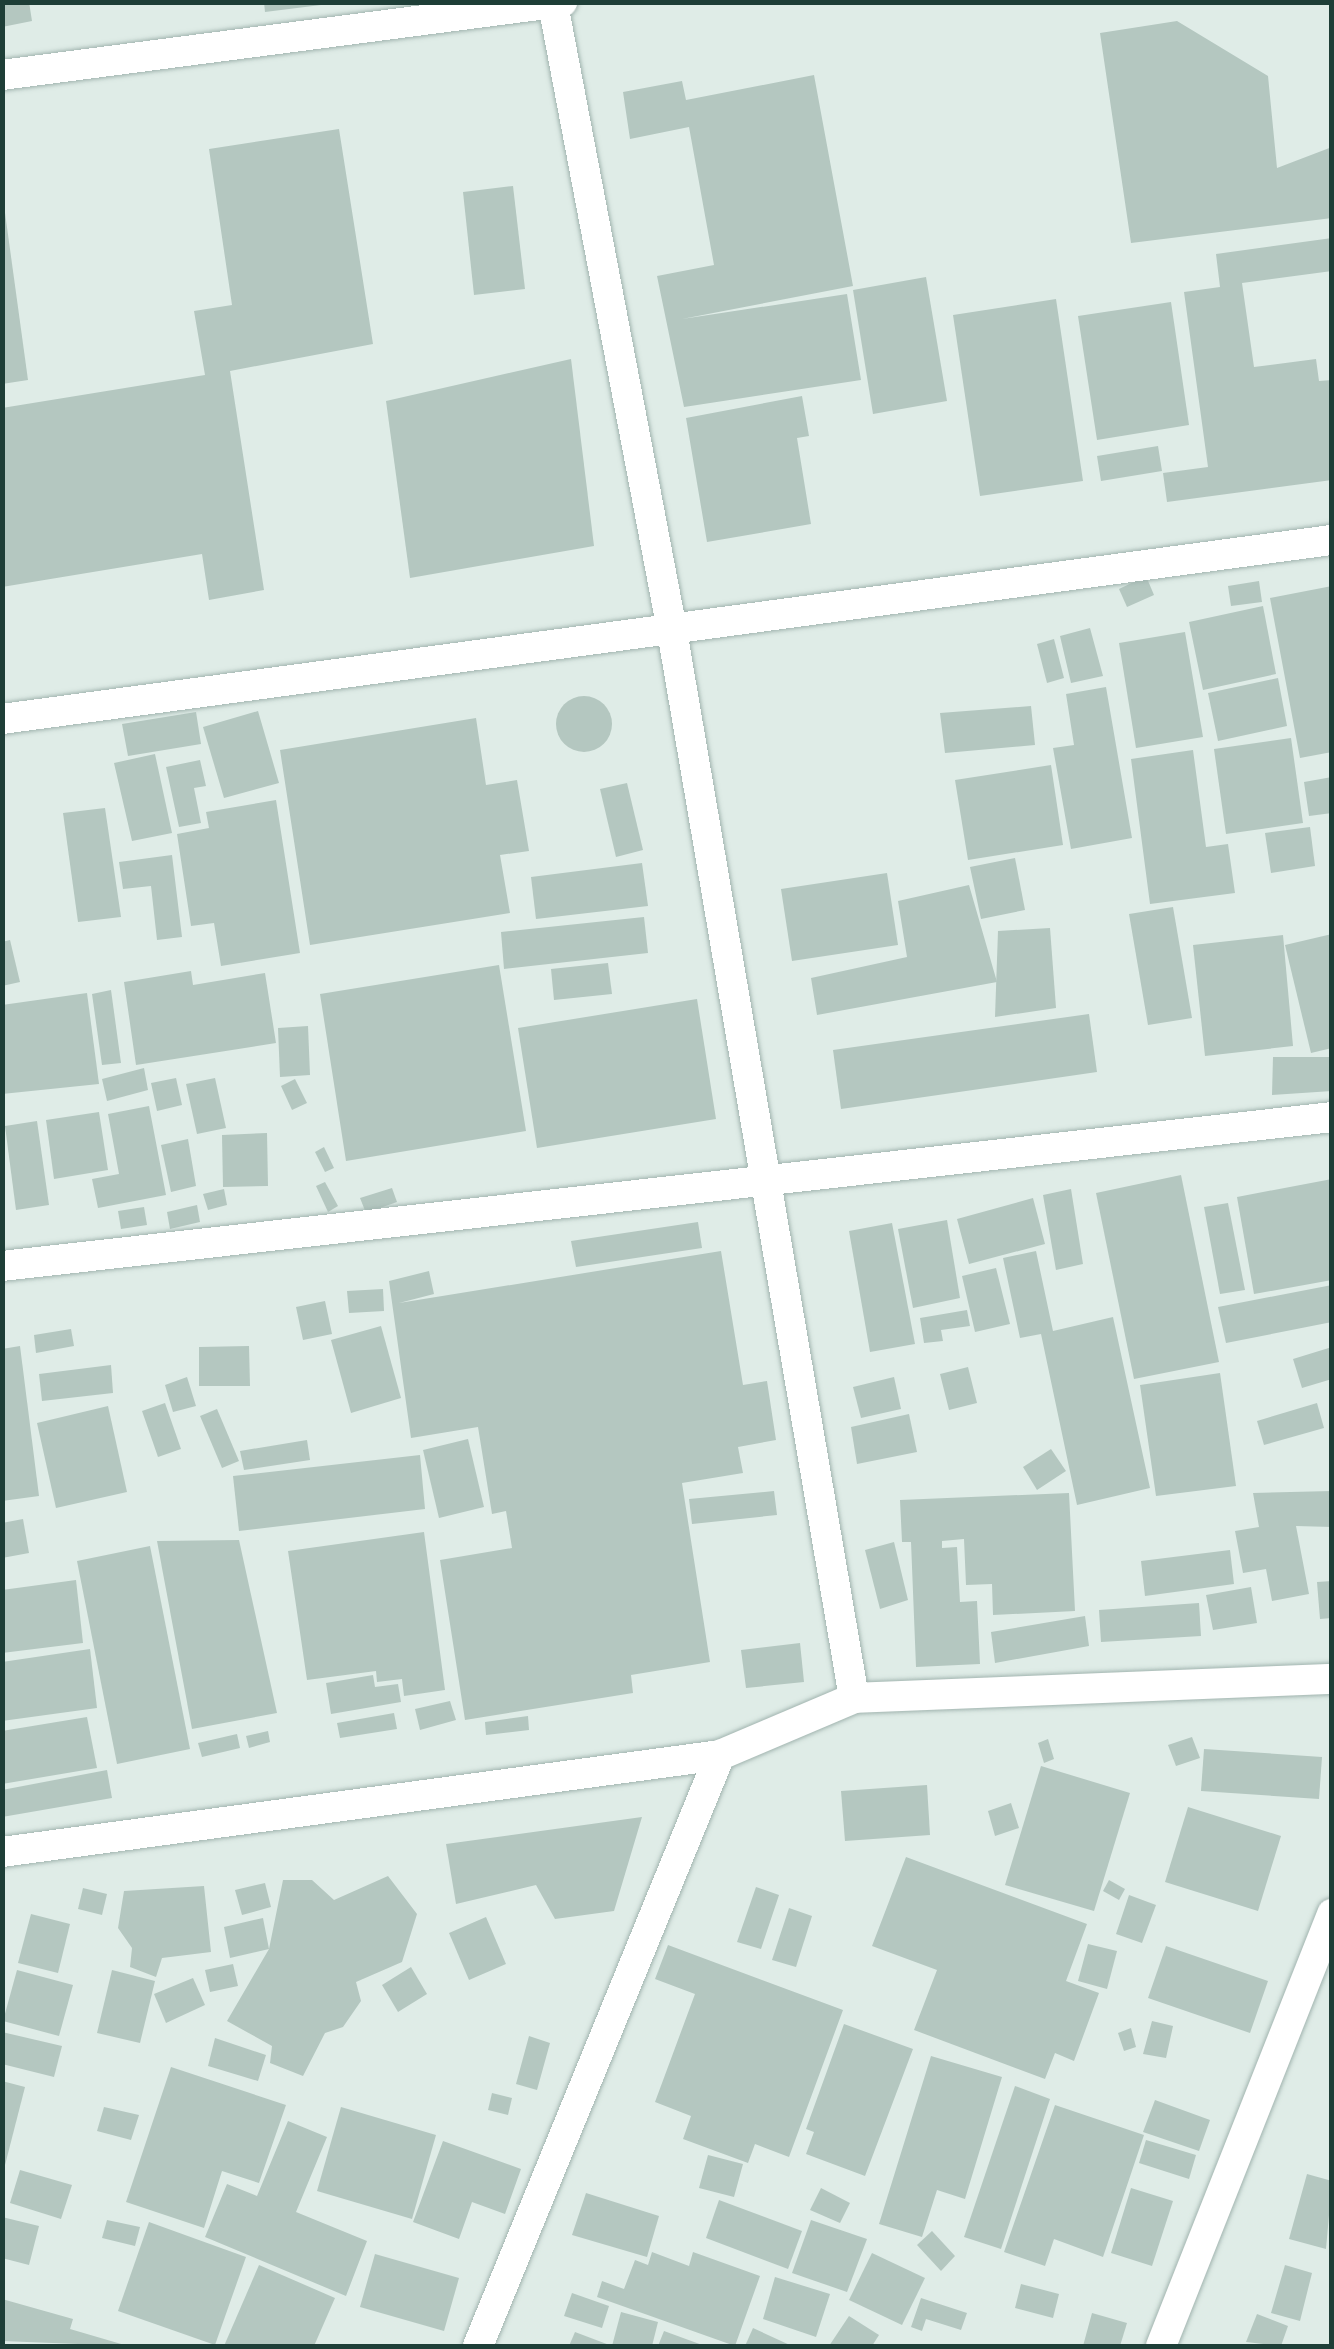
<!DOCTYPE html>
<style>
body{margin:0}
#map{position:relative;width:1334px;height:2349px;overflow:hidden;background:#dfece7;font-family:"Asap Condensed",sans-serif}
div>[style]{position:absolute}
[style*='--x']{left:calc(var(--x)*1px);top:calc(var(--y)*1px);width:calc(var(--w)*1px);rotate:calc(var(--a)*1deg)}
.building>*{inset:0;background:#b4c7c0}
.round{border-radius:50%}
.roads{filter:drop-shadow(0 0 2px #a1b4af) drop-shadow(0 0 2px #a1b4af)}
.minor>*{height:30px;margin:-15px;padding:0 15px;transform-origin:15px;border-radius:15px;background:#fff}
span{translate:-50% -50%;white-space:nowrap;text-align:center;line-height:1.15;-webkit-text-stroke:8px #f0f8f4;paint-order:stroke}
.frame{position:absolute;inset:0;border:5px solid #1e3e37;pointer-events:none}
</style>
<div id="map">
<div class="building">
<i style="clip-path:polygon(2px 2px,29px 2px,32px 21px,2px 27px)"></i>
<i style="clip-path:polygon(264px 2px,321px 2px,321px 5px,265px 12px)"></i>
<i style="clip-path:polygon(1177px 21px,1268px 76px,1277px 168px,1332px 147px,1332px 218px,1131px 243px,1100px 33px)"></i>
<i style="clip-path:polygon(814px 75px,853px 286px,682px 319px,847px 294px,861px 380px,684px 407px,657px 276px,714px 265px,689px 127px,630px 139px,623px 92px,682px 81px,686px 100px)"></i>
<i style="clip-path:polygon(339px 129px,373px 344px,230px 371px,264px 590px,209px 600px,202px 554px,2px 587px,2px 408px,205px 375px,194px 311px,232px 305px,209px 149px)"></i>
<i style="clip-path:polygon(513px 186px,525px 289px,474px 295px,463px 192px)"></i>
<i style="clip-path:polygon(2px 191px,28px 380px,2px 384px)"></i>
<i style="clip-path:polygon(1332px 238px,1332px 271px,1242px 283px,1254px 367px,1316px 359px,1319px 381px,1332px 380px,1332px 480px,1167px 502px,1163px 473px,1208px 467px,1184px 292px,1220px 287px,1216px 254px)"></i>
<i style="clip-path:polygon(926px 277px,947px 401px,873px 414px,853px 290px)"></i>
<i style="clip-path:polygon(1056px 299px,1083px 481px,980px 496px,953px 315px)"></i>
<i style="clip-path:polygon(1171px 302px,1189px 425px,1097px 440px,1078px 316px)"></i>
<i style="clip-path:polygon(571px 359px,594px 546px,410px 578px,386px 401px)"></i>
<i style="clip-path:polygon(802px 396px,809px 436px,797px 438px,811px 524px,707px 542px,686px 418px)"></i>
<i style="clip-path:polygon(1158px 446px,1162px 471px,1101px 481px,1097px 456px)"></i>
<i style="clip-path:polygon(1146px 576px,1154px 595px,1127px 607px,1119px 589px)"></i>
<i style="clip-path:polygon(1259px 581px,1262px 602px,1231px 606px,1228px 586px)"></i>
<i style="clip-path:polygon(1332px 586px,1332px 752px,1300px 758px,1270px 598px)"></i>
<i style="clip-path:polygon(1263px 606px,1276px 674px,1203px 690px,1189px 622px)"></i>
<i style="clip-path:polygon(1090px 628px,1103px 676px,1071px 683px,1060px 636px)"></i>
<i style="clip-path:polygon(1185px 632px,1203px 737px,1136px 748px,1119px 643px)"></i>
<i style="clip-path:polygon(1054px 639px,1064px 678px,1047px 683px,1037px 644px)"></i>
<i style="clip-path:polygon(1278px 678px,1287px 726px,1218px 741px,1208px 693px)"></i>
<i style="clip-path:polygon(1106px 687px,1132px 838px,1071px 849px,1053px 748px,1074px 745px,1066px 694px)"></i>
<i class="round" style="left:556px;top:696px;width:56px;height:56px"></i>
<i style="clip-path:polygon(1031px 706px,1035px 745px,945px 753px,940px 713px)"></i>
<i style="clip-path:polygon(258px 711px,279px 783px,224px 798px,203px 727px)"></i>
<i style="clip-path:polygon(196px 712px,201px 744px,128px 756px,122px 724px)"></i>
<i style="clip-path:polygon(476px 718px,486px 785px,517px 780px,529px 851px,500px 855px,510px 913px,310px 945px,280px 750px)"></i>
<i style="clip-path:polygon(1291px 738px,1303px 823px,1226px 834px,1214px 749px)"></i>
<i style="clip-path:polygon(1193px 750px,1206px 847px,1228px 844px,1235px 893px,1150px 904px,1131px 759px)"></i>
<i style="clip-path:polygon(155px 754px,172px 833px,132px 841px,114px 763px)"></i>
<i style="clip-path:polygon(200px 760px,206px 786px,194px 788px,201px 823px,179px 827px,166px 767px)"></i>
<i style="clip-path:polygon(1051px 765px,1063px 845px,968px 860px,955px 780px)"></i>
<i style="clip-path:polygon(1332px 777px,1332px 813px,1309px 816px,1304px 782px)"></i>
<i style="clip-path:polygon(627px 783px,643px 850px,616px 857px,600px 789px)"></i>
<i style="clip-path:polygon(276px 800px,300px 953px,221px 966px,214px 923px,191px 926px,177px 834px,209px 828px,206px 812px)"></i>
<i style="clip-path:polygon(105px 808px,121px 917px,78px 922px,63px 813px)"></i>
<i style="clip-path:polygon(1310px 827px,1315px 866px,1271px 873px,1265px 833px)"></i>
<i style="clip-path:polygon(172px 855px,182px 937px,157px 940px,151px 886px,123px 889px,119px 862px)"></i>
<i style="clip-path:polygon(1015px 858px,1025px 910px,981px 919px,970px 867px)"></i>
<i style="clip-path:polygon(642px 863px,648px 906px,536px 919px,531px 877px)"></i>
<i style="clip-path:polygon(887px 873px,898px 945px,792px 961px,781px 889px)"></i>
<i style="clip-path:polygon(969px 885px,997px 982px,817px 1015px,811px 978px,907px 957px,898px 901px)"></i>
<i style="clip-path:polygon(1173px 907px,1192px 1018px,1148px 1025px,1129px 914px)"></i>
<i style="clip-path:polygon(644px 917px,648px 953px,504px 969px,501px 932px)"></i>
<i style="clip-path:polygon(1050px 928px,1056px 1008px,995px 1017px,998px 931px)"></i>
<i style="clip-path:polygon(1332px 934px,1332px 1048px,1311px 1053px,1285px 945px)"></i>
<i style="clip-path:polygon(1283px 935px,1293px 1046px,1205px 1056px,1193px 945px)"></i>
<i style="clip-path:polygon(10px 940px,20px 982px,2px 986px,2px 942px)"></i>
<i style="clip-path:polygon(608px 963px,612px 994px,554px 1000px,551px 969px)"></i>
<i style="clip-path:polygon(499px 965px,526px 1131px,346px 1161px,320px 994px)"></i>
<i style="clip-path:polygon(191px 971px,193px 985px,265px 973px,276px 1043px,136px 1065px,124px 982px)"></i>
<i style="clip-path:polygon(111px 990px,121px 1063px,102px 1065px,92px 994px)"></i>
<i style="clip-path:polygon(87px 993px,99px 1084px,2px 1094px,2px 1005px)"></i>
<i style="clip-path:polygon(697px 999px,716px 1119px,537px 1148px,518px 1028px)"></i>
<i style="clip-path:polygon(1089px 1014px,1097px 1072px,841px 1109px,833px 1050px)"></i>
<i style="clip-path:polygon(308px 1026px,310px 1075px,280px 1077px,278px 1028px)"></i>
<i style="clip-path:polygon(1273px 1057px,1332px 1057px,1332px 1091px,1272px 1095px)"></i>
<i style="clip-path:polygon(144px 1068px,148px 1090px,107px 1101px,102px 1079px)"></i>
<i style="clip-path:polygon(176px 1078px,182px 1105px,157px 1111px,151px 1083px)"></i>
<i style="clip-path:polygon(215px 1078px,226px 1128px,197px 1134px,186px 1084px)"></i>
<i style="clip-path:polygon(295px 1079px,307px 1103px,292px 1110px,281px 1086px)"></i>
<i style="clip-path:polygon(149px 1106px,166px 1195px,98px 1208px,92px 1179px,119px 1174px,108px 1114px)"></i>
<i style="clip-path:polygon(99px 1112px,108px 1170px,54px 1179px,46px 1120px)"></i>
<i style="clip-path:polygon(37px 1121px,49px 1205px,16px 1210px,5px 1126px)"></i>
<i style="clip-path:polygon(267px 1133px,268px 1186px,223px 1187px,222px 1135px)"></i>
<i style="clip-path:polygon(188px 1139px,196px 1186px,171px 1192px,161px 1145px)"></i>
<i style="clip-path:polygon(324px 1147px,334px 1168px,325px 1172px,315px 1152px)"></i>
<i style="clip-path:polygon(1181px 1175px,1219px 1362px,1134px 1379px,1096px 1193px)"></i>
<i style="clip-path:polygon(1332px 1179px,1332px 1280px,1254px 1294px,1237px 1197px)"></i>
<i style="clip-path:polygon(325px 1182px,338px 1206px,328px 1212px,316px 1186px)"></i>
<i style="clip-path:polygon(392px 1188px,397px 1202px,366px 1213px,360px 1198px)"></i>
<i style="clip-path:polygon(224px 1189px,227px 1205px,208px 1210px,203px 1194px)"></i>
<i style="clip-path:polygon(1071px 1189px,1083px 1264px,1056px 1270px,1043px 1195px)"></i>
<i style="clip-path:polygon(1033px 1198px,1045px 1244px,969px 1264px,957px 1219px)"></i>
<i style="clip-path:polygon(1228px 1203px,1245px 1290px,1220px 1294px,1204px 1207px)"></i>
<i style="clip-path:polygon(197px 1205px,200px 1222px,170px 1229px,167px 1212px)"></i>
<i style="clip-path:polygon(144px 1207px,147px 1225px,121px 1229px,118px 1211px)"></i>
<i style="clip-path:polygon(947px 1220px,960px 1298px,913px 1308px,898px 1229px)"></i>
<i style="clip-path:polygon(698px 1222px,702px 1248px,576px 1267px,571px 1241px)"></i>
<i style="clip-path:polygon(892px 1223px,915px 1344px,870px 1352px,849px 1231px)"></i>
<i style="clip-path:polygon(721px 1251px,743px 1385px,767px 1381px,776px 1440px,738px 1447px,743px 1473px,682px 1483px,710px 1662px,631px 1675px,633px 1693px,465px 1720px,440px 1560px,512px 1548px,506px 1511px,492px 1514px,478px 1427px,411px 1438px,389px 1281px,429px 1271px,434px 1294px,399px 1303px)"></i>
<i style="clip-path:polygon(1036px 1251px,1053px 1331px,1113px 1317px,1150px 1488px,1077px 1505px,1041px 1334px,1020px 1338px,1003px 1258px)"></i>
<i style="clip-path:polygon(996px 1268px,1010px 1324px,975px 1332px,962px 1276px)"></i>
<i style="clip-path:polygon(1332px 1285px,1332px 1322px,1226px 1343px,1218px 1307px)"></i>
<i style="clip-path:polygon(383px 1289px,384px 1311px,349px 1313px,347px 1291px)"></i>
<i style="clip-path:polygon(325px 1301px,332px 1334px,303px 1340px,296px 1307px)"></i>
<i style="clip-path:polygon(967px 1310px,970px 1326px,941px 1330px,943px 1341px,924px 1343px,920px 1318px)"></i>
<i style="clip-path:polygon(381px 1326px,401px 1398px,351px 1413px,331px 1340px)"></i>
<i style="clip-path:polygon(71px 1329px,74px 1346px,36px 1353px,34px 1335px)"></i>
<i style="clip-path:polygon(20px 1346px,39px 1496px,2px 1501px,2px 1349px)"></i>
<i style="clip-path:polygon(249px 1346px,250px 1386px,199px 1386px,199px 1347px)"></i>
<i style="clip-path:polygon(1332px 1347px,1332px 1379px,1302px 1388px,1293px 1359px)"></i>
<i style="clip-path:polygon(111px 1365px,113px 1393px,42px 1401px,39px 1374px)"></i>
<i style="clip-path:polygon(968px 1367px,977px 1403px,949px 1410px,940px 1374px)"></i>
<i style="clip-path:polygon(1220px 1373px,1236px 1486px,1156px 1496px,1140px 1385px)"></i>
<i style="clip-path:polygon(187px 1377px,196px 1406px,173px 1412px,165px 1385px)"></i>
<i style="clip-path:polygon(894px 1377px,901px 1409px,861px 1418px,853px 1387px)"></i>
<i style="clip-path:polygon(165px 1403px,181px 1449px,158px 1457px,142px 1411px)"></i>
<i style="clip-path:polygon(1317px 1403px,1324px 1428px,1264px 1445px,1257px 1421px)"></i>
<i style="clip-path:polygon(108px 1406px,127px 1492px,56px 1508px,37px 1423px)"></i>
<i style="clip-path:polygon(217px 1409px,239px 1461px,222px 1468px,200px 1416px)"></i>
<i style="clip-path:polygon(909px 1414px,917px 1452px,857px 1464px,851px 1427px)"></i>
<i style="clip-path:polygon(468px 1439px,484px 1507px,439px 1518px,423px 1450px)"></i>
<i style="clip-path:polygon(307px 1440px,310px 1460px,244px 1470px,240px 1451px)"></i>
<i style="clip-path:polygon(1051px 1449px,1066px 1471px,1037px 1490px,1023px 1467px)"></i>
<i style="clip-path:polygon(420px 1455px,425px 1509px,239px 1531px,233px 1476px)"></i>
<i style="clip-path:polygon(774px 1491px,777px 1515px,692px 1524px,689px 1499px)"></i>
<i style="clip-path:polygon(1332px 1491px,1332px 1527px,1296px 1526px,1309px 1594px,1272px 1601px,1266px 1569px,1243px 1573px,1235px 1531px,1259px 1527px,1253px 1493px)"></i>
<i style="clip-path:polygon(1069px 1493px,1075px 1611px,993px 1615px,992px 1584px,966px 1585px,964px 1539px,942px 1541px,942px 1548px,957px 1547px,960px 1602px,977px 1601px,980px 1664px,916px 1667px,911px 1542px,902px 1542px,900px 1500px)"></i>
<i style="clip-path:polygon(23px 1519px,29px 1553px,2px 1558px,2px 1523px)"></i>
<i style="clip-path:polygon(424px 1532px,445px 1690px,404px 1696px,402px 1679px,377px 1682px,376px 1671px,307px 1680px,288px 1551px)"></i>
<i style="clip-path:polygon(239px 1540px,277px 1713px,192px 1729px,157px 1541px)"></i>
<i style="clip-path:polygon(894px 1542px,908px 1600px,880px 1609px,865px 1550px)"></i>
<i style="clip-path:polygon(150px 1546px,190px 1749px,117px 1764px,77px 1561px)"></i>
<i style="clip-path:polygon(1230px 1550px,1234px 1584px,1145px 1596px,1141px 1561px)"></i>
<i style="clip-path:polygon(76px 1580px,83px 1643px,2px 1653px,2px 1590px)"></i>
<i style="clip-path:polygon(1332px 1581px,1332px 1618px,1320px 1619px,1317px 1582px)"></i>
<i style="clip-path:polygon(1251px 1587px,1257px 1623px,1213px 1630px,1206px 1595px)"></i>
<i style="clip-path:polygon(1199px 1603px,1201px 1636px,1101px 1642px,1099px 1610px)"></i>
<i style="clip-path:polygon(1085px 1616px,1089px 1646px,995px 1663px,991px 1632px)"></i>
<i style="clip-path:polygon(800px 1643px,804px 1682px,746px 1688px,741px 1650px)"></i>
<i style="clip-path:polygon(90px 1649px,97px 1708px,2px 1721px,2px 1662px)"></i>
<i style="clip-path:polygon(373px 1675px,375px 1687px,398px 1684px,401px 1702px,331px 1714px,326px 1683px)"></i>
<i style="clip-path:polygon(450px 1701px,456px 1720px,420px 1730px,415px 1709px)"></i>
<i style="clip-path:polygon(394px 1713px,397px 1729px,340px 1738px,337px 1723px)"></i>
<i style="clip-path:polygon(528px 1716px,529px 1730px,486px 1735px,485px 1722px)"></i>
<i style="clip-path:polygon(87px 1717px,97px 1768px,2px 1784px,2px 1731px)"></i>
<i style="clip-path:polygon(268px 1731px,270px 1742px,249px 1748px,246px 1736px)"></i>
<i style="clip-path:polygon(237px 1734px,240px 1748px,202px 1757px,198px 1743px)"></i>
<i style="clip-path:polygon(1192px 1737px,1200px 1758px,1176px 1766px,1168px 1745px)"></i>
<i style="clip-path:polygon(1048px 1739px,1054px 1759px,1044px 1763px,1038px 1743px)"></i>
<i style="clip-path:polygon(1204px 1749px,1322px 1757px,1319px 1799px,1201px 1791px)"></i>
<i style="clip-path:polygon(1041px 1766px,1130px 1793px,1094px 1911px,1005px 1885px)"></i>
<i style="clip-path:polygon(107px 1770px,112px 1798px,2px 1817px,2px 1790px)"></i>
<i style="clip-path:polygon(927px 1785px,930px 1835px,845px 1841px,841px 1791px)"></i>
<i style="clip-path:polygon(1011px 1803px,1019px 1828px,995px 1836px,988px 1811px)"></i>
<i style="clip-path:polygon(1188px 1807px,1281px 1836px,1258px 1911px,1165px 1882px)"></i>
<i style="clip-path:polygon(642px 1817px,614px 1911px,555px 1919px,536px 1885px,456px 1904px,446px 1844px)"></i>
<i style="clip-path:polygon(906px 1857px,1087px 1924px,1066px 1981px,1099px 1993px,1074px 2061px,1055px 2053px,1045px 2079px,914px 2030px,937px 1970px,872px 1946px)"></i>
<i style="clip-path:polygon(388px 1876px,417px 1914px,402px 1962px,356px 1982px,361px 2001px,343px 2027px,325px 2033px,303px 2076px,270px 2063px,272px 2046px,227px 2021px,269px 1949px,230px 1958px,224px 1927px,263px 1918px,269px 1949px,283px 1880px,312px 1880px,334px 1900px)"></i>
<i style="clip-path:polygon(1109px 1880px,1125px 1889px,1119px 1900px,1103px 1891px)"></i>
<i style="clip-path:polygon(265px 1883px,271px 1907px,242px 1915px,235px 1890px)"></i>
<i style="clip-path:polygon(204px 1886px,211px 1952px,162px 1958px,156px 1977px,130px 1967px,132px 1948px,118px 1928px,124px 1891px)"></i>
<i style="clip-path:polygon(756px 1887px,779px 1895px,761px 1949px,737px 1942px)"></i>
<i style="clip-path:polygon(83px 1888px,107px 1894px,102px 1915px,78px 1909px)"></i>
<i style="clip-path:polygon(1129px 1895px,1156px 1905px,1142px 1943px,1116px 1934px)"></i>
<i style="clip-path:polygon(789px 1908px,812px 1916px,796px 1967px,772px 1960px)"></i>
<i style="clip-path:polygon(31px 1914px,70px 1924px,58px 1973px,18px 1963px)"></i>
<i style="clip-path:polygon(486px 1917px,506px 1964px,469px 1980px,449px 1933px)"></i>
<i style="clip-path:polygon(1088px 1944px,1117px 1951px,1107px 1989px,1078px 1981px)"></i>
<i style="clip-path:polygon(668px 1945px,843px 2010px,789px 2157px,755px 2144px,748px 2163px,683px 2139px,691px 2116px,655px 2102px,695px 1994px,655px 1979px)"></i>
<i style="clip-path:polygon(1166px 1946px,1268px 1981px,1250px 2033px,1148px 1998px)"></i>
<i style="clip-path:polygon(233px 1964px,238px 1986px,210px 1992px,205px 1970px)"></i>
<i style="clip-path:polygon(411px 1967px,427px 1994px,398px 2012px,382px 1985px)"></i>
<i style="clip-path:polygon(17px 1970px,73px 1985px,59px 2036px,3px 2021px)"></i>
<i style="clip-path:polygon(112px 1970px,155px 1981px,140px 2043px,97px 2033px)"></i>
<i style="clip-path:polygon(193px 1978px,205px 2005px,166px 2023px,154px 1994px)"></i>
<i style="clip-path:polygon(1152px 2021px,1173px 2026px,1166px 2058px,1143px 2054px)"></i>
<i style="clip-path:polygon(844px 2024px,913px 2049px,865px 2176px,806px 2154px,814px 2132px,806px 2129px)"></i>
<i style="clip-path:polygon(1131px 2028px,1136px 2047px,1124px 2051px,1118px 2033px)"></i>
<i style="clip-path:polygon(2px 2032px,62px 2046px,54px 2077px,2px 2064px)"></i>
<i style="clip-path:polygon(529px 2036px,550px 2043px,537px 2090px,516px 2084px)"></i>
<i style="clip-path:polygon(215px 2038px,266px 2055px,258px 2081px,208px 2066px)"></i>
<i style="clip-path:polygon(931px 2056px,1002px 2077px,965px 2199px,937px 2190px,922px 2237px,879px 2224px)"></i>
<i style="clip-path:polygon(171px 2067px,286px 2105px,259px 2183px,222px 2171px,204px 2228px,126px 2202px)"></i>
<i style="clip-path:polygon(2px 2081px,25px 2087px,4px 2169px,2px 2169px)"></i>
<i style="clip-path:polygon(1015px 2086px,1050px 2099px,1001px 2249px,964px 2237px)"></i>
<i style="clip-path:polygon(492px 2093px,512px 2098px,508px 2115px,488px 2110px)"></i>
<i style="clip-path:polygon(1155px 2100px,1210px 2120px,1199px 2151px,1143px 2132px)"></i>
<i style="clip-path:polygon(1055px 2105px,1144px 2135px,1103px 2257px,1054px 2239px,1045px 2266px,1004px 2252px)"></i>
<i style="clip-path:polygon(104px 2107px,139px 2115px,131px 2140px,97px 2131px)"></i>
<i style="clip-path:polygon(341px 2107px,436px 2135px,412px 2219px,317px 2191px)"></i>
<i style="clip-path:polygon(288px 2121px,327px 2137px,296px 2212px,367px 2241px,346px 2296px,205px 2237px,227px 2184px,257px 2196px)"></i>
<i style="clip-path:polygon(1146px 2140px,1196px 2155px,1189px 2179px,1139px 2163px)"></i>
<i style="clip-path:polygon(443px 2141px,521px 2169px,505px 2214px,472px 2202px,459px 2239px,413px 2222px)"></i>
<i style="clip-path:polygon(708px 2155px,743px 2164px,734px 2197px,699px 2188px)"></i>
<i style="clip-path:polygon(20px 2170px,72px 2185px,61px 2219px,10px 2203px)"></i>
<i style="clip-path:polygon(1307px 2174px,1332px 2181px,1326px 2249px,1289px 2239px)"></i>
<i style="clip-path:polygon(821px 2188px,850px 2203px,840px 2223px,810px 2210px)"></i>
<i style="clip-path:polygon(1131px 2188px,1173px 2201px,1152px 2266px,1111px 2253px)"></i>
<i style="clip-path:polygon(586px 2193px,659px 2216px,647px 2257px,572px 2235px)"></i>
<i style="clip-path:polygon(719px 2200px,802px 2231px,788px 2269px,706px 2238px)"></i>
<i style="clip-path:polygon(2px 2217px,39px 2226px,29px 2265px,2px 2258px)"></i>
<i style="clip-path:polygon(107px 2220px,140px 2227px,135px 2246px,102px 2238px)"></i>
<i style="clip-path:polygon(811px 2220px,867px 2239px,847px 2292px,792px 2273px)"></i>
<i style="clip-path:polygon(149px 2222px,246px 2257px,215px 2345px,118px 2311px)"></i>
<i style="clip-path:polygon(932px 2231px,955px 2256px,941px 2271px,917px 2245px)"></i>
<i style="clip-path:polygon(652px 2252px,689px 2266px,693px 2252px,760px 2276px,735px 2346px,597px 2297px,602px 2281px,624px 2289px,635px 2260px,648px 2265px)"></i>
<i style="clip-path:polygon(872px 2253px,925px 2278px,902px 2325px,849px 2300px)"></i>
<i style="clip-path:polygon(375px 2254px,459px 2278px,444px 2331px,360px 2307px)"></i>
<i style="clip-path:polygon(259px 2265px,335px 2298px,314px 2346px,224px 2346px)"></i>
<i style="clip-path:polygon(1285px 2265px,1312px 2273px,1300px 2321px,1271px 2313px)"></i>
<i style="clip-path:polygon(775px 2277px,830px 2294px,816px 2337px,763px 2319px)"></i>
<i style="clip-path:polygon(1021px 2284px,1059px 2294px,1053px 2318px,1015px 2308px)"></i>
<i style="clip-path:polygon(572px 2293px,609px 2306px,602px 2328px,564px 2316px)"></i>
<i style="clip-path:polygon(921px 2298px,967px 2313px,961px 2330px,926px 2319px,922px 2331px,911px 2327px)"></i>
<i style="clip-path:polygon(2px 2299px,73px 2319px,70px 2329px,128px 2346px,2px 2341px)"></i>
<i style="clip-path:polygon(621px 2312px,658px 2322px,652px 2346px,612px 2346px)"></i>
<i style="clip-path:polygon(1092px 2313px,1127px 2323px,1120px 2346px,1083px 2346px)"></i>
<i style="clip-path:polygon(1257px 2314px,1288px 2326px,1281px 2346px,1246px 2342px)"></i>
<i style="clip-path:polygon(849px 2316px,879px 2335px,872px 2346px,829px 2346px)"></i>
<i style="clip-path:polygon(753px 2328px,792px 2346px,745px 2346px)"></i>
<i style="clip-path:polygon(664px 2331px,705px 2346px,658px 2346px)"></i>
<i style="clip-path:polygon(575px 2332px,612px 2346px,569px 2346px)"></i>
</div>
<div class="roads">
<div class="minor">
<i style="--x:553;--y:4;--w:632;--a:79.24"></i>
<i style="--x:671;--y:625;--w:1088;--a:80.32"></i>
<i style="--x:2;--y:75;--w:565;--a:-7.43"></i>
<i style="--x:2;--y:719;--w:1342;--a:-7.67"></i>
<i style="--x:2;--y:1266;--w:1338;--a:-6.39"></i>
<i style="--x:2;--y:1852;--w:725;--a:-7.69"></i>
<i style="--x:720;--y:1755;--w:146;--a:-23"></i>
<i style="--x:854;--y:1698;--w:478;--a:-2.3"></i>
<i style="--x:478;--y:2346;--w:639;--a:-67.73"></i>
<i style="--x:1161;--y:2346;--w:465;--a:-68.4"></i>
</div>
</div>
<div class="frame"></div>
</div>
